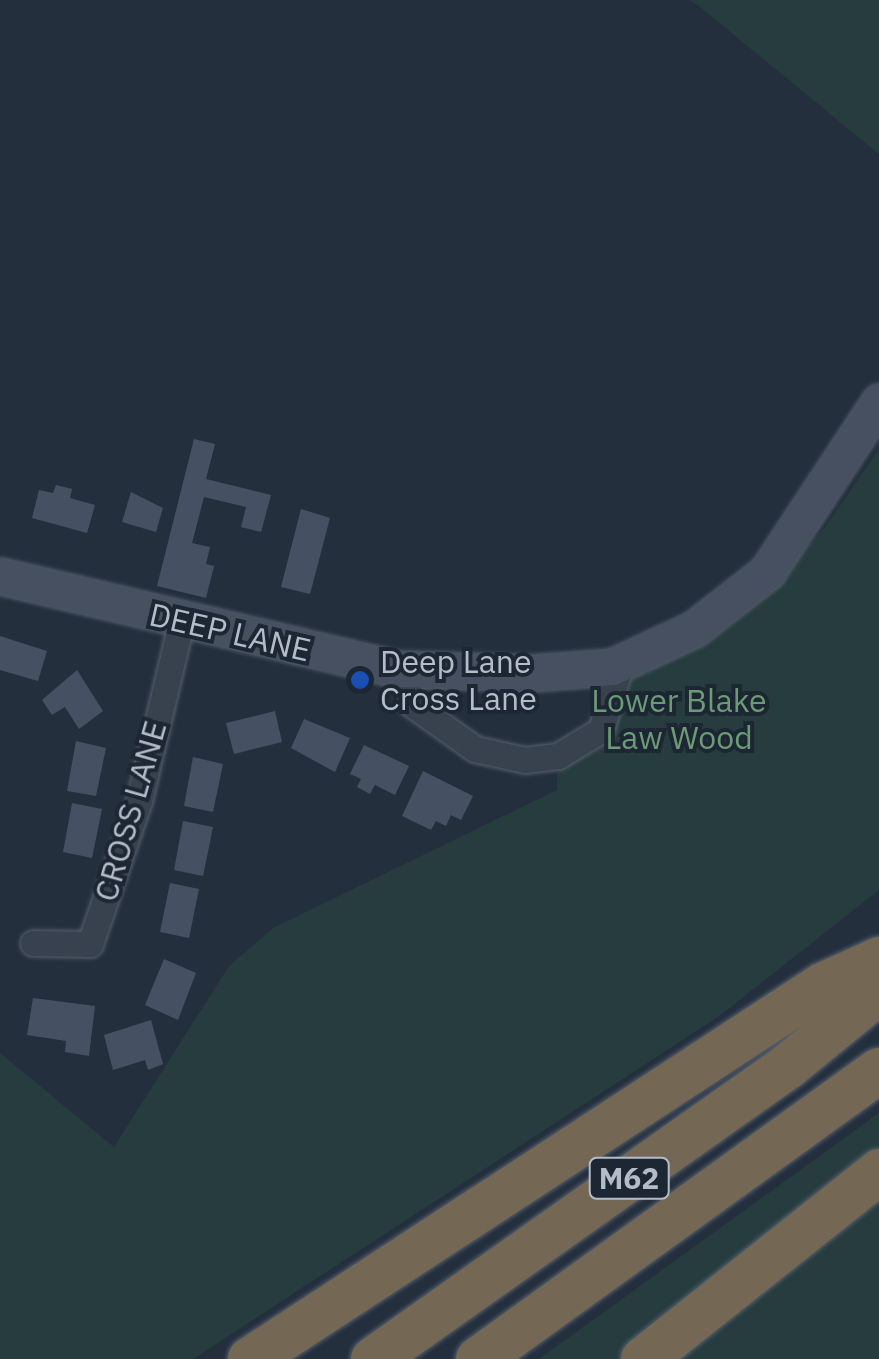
<!DOCTYPE html>
<style>
body{margin:0}
#map{position:relative;width:879px;height:1359px;overflow:hidden;background:#242f3e;font-family:"IBM Plex Sans",sans-serif}
div>[style]{position:absolute}
[style*='--x']{left:calc(var(--x)*1px);top:calc(var(--y)*1px);width:calc(var(--w)*1px);rotate:calc(var(--a)*1deg)}
.green>*{inset:0;background:#263c3f}
.building>*{inset:0;background:#455162}
.roads{filter:drop-shadow(0 0 2px #565f6c) drop-shadow(0 0 2px #565f6c)}
.street>*{height:25px;margin:-12.5px;padding:0 12.5px;transform-origin:12.5px;border-radius:12.5px;background:#38414e}
.secondary>*{height:35px;margin:-17.5px;padding:0 17.5px;transform-origin:17.5px;border-radius:17.5px;background:#465061}
.highway>*{height:45px;margin:-22.5px;padding:0 22.5px;transform-origin:22.5px;border-radius:22.5px;background:#746855}
.dots>*{width:28px;height:28px;translate:-50% -50%;box-sizing:border-box;border:5px solid #1d2633;border-radius:50%}
span{translate:-50% -50%;white-space:nowrap;text-align:center;line-height:1.15;-webkit-text-stroke:8px #1d2633;paint-order:stroke}
.shield-label span{padding:2px 8px;background:#1d2633;border:2px solid;border-radius:8px;-webkit-text-stroke-width:0}
.shield-label{font-size:30px;color:#b4bcc9;font-weight:700}
.street-label{font-size:32px;color:#b4bcc9}
.poi-label{font-size:32px;color:#b4bcc9}
.left{translate:0 -50%;text-align:left}
.park-label{font-size:32px;color:#6b9a76}
</style>
<div id="map">
<div class="green">
<i style="clip-path:polygon(689px 0,879px 0,879px 154px,700px 7px)"></i>
<i style="clip-path:polygon(879px 449px,879px 890px,718px 1017px,193px 1359px,0 1359px,0 1053px,114px 1147px,229px 966px,273px 928px,557px 790px,558px 756px,601px 730px,635px 669px,760px 599px,826px 526px)"></i>
<i style="clip-path:polygon(879px 1113px,879px 1152px,617px 1359px,539px 1359px)"></i>
<i style="clip-path:polygon(879px 1199px,879px 1359px,680px 1359px)"></i>
</div>
<div class="building">
<i style="clip-path:polygon(194px 439px,215px 444px,206px 479px,271px 495px,261px 532px,241px 527px,246px 507px,204px 497px,192px 543px,210px 547px,206px 564px,214px 566px,206px 598px,157px 586px)"></i>
<i style="clip-path:polygon(56px 485px,72px 489px,70px 498px,95px 505px,87px 533px,32px 518px,39px 490px,53px 493px)"></i>
<i style="clip-path:polygon(131px 492px,163px 508px,156px 532px,122px 522px)"></i>
<i style="clip-path:polygon(301px 509px,330px 518px,310px 594px,281px 587px)"></i>
<i style="clip-path:polygon(0 636px,47px 651px,38px 681px,0 670px)"></i>
<i style="clip-path:polygon(77px 670px,103px 711px,79px 729px,65px 707px,52px 715px,42px 700px)"></i>
<i style="clip-path:polygon(275px 711px,282px 742px,234px 754px,226px 723px)"></i>
<i style="clip-path:polygon(304px 719px,350px 738px,335px 772px,291px 748px)"></i>
<i style="clip-path:polygon(76px 741px,106px 748px,96px 796px,67px 791px)"></i>
<i style="clip-path:polygon(364px 745px,409px 766px,395px 795px,375px 785px,370px 794px,357px 787px,361px 779px,350px 774px)"></i>
<i style="clip-path:polygon(193px 757px,223px 764px,213px 812px,184px 806px)"></i>
<i style="clip-path:polygon(423px 771px,473px 796px,461px 820px,451px 815px,446px 826px,436px 821px,431px 830px,402px 816px)"></i>
<i style="clip-path:polygon(72px 803px,102px 809px,92px 858px,63px 852px)"></i>
<i style="clip-path:polygon(183px 821px,213px 827px,203px 876px,174px 870px)"></i>
<i style="clip-path:polygon(170px 883px,199px 889px,189px 938px,160px 932px)"></i>
<i style="clip-path:polygon(164px 959px,196px 973px,178px 1020px,145px 1005px)"></i>
<i style="clip-path:polygon(33px 998px,95px 1006px,89px 1056px,65px 1052px,66px 1041px,27px 1035px)"></i>
<i style="clip-path:polygon(151px 1020px,163px 1064px,148px 1070px,145px 1060px,113px 1070px,104px 1035px)"></i>
</div>
<div class="roads">
<div class="street">
<i style="--x:407;--y:669;--w:34;--a:85"></i>
<i style="--x:410;--y:703;--w:80;--a:35.3"></i>
<i style="--x:475;--y:749;--w:51;--a:12.4"></i>
<i style="--x:525;--y:760;--w:33;--a:-7"></i>
<i style="--x:558;--y:756;--w:50;--a:-31.2"></i>
<i style="--x:601;--y:730;--w:70;--a:-73.4"></i>
<i style="--x:33;--y:943;--w:57;--a:1"></i>
<i style="--x:90;--y:944;--w:151;--a:-71.1"></i>
<i style="--x:139;--y:801;--w:183;--a:-76.7"></i>
</div>
<div class="secondary">
<i style="--x:0;--y:576;--w:408;--a:13.2"></i>
<i style="--x:397;--y:669;--w:134;--a:1.7"></i>
<i style="--x:531;--y:673;--w:81;--a:-4.2"></i>
<i style="--x:612;--y:667;--w:90;--a:-24.9"></i>
<i style="--x:694;--y:629;--w:93;--a:-38"></i>
<i style="--x:767;--y:572;--w:204;--a:-56.6"></i>
</div>
<div class="highway">
<i style="--x:250;--y:1359;--w:683;--a:-33.18"></i>
<i style="--x:822;--y:985;--w:63;--a:-24.5"></i>
<i style="--x:373;--y:1359;--w:507;--a:-35.29"></i>
<i style="--x:787;--y:1066;--w:119;--a:-39.2"></i>
<i style="--x:478;--y:1359;--w:494;--a:-35.8"></i>
<i style="--x:643;--y:1359;--w:302;--a:-38.5"></i>
</div>
</div>
<div class="dots">
<i style="left:360px;top:680px;background:#1a4fb4"></i>
</div>
<div class="shield-label">
<span style="left:629px;top:1178px">M62</span>
</div>
<div class="street-label">
<span style="left:230px;top:632px;rotate:13deg">DEEP LANE</span>
<span style="left:130px;top:811px;rotate:-74deg">CROSS LANE</span>
</div>
<div class="poi-label">
<span class="left" style="left:380px;top:680px">Deep Lane<br>Cross Lane</span>
</div>
<div class="park-label">
<span style="left:679px;top:719px">Lower Blake<br>Law Wood</span>
</div>
</div>
